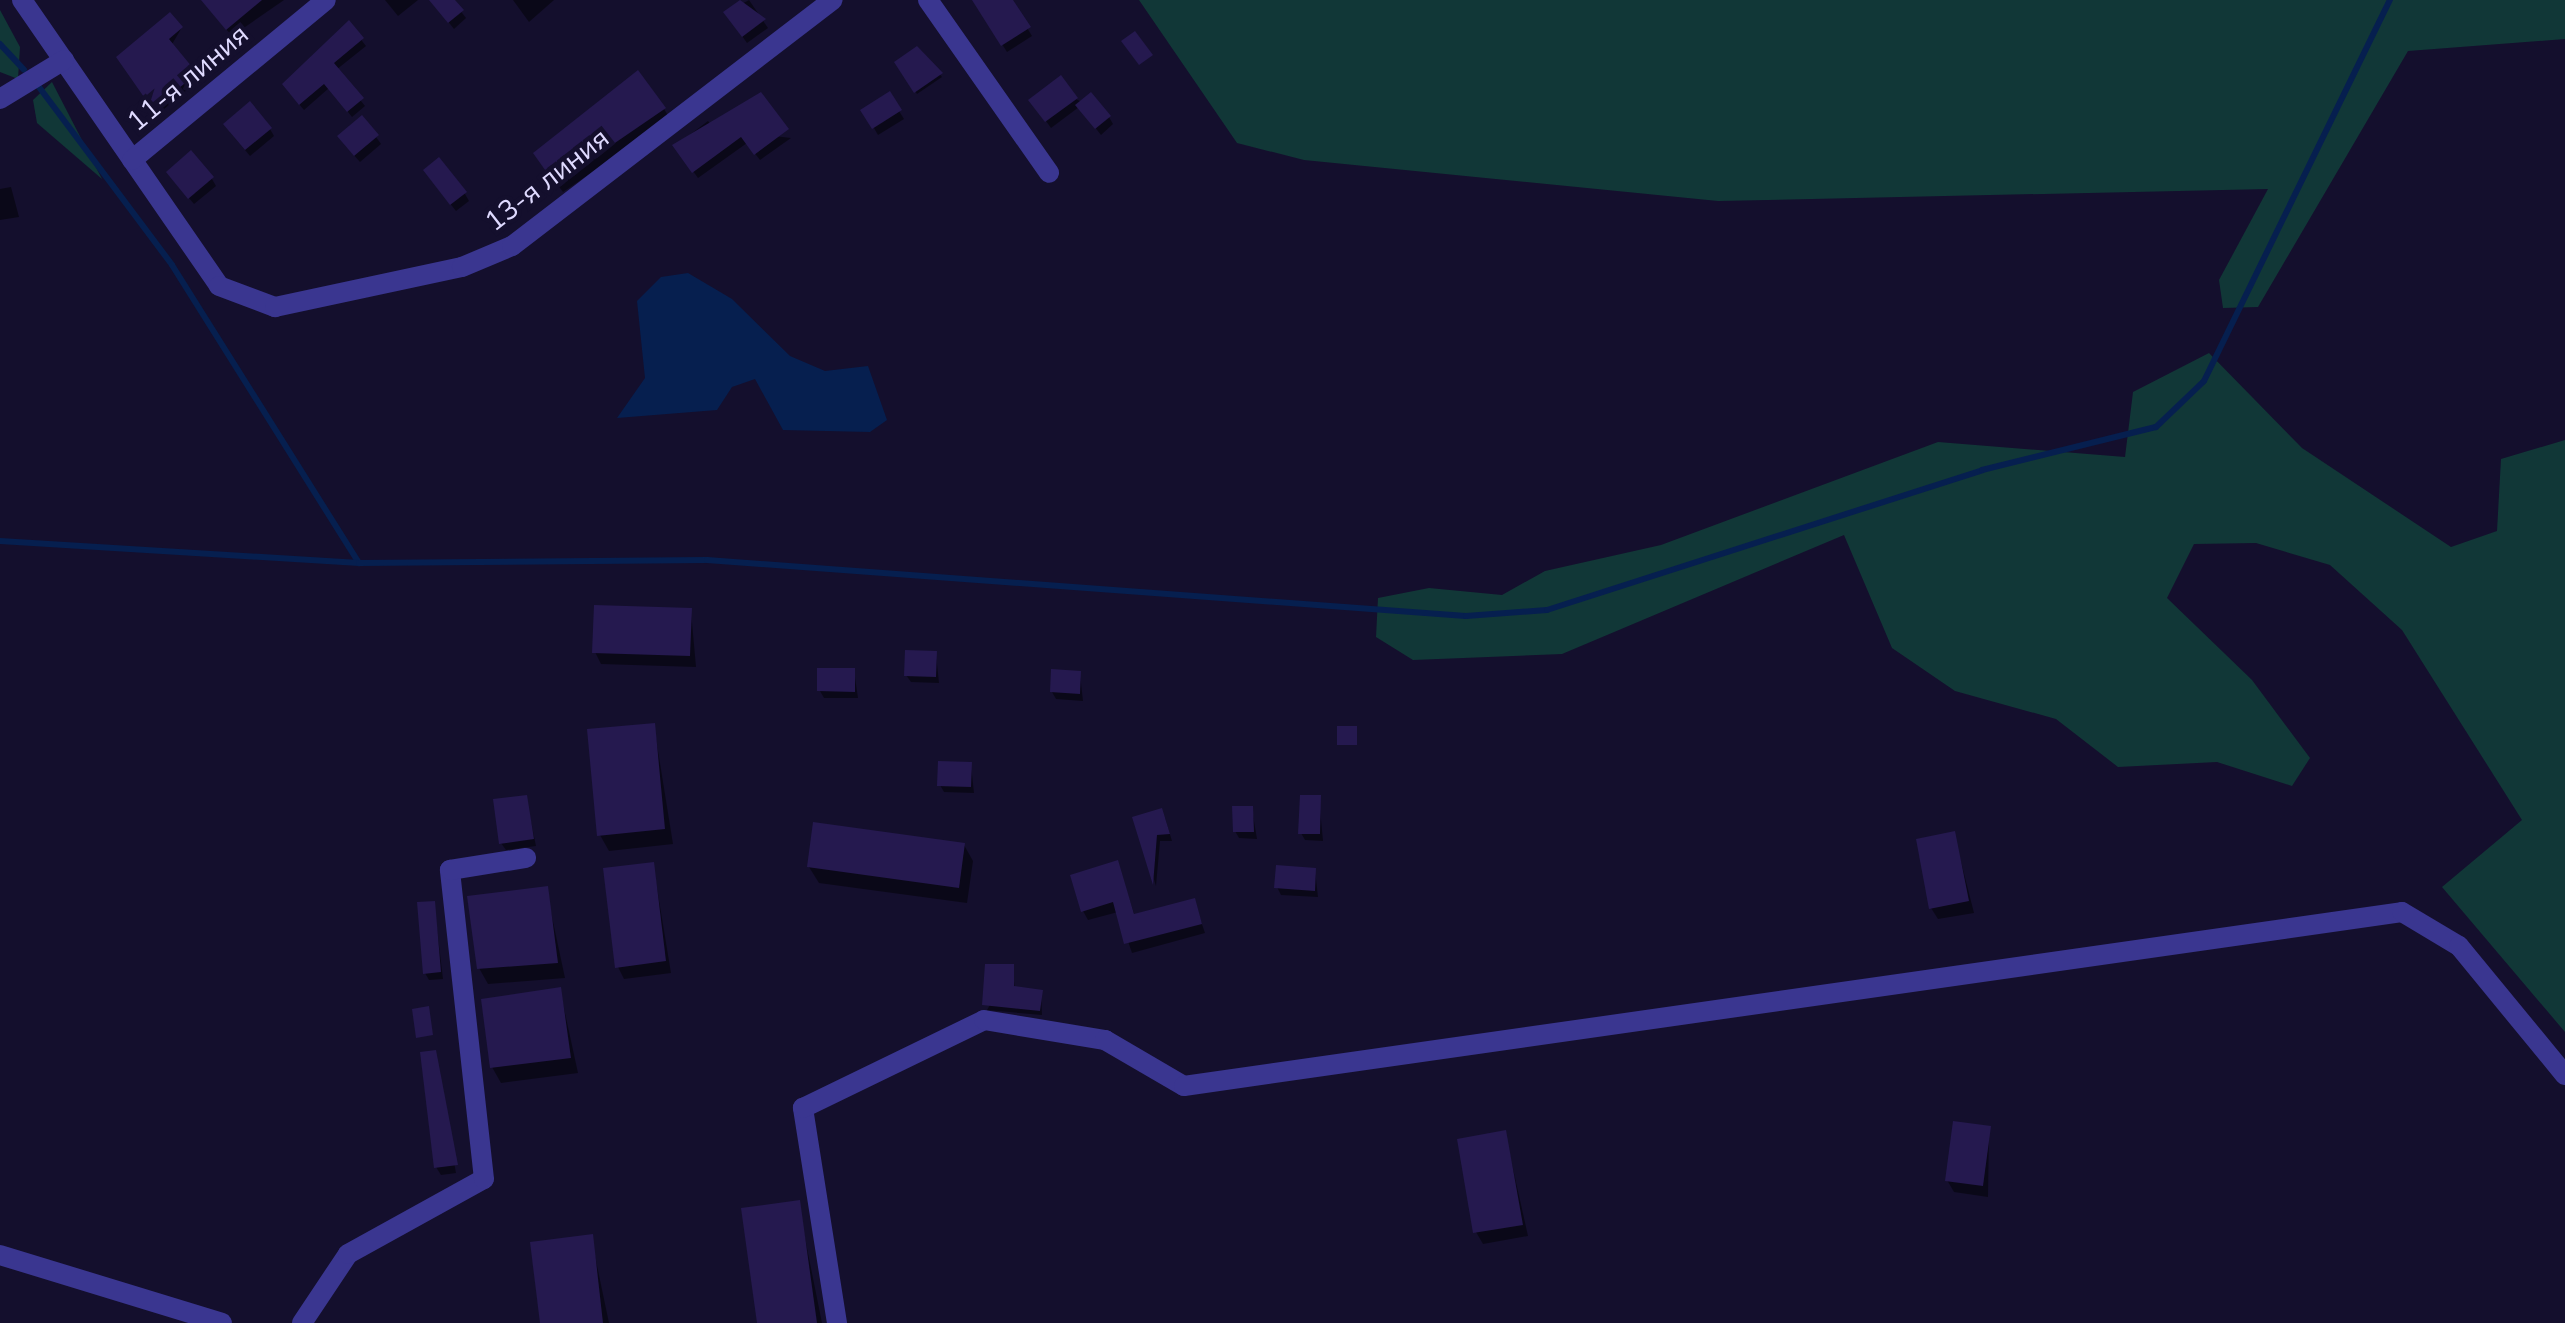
<!DOCTYPE html>
<meta charset="utf-8">
<style>
body{margin:0}
#map{position:relative;width:2565px;height:1323px;overflow:hidden;background:#140f2d;font-family:"Nunito Sans",sans-serif}
div>[style]{position:absolute}
[style*='--x']{left:calc(var(--x)*1px);top:calc(var(--y)*1px);width:calc(var(--w)*1px);rotate:calc(var(--a)*1deg)}
.green>*{inset:0;background:#113737}
.water>*{inset:0;background:#061f4f}
.shadow>*{inset:0;background:#0007}
.stream>*{height:6px;margin:-3px;padding:0 3px;transform-origin:3px;border-radius:3px;background:#061f4f}
.building>*{inset:0;background:#25194f}
.minor>*{height:20px;margin:-10px;padding:0 10px;transform-origin:10px;border-radius:10px;background:#3a3690}
span{translate:-50% -50%;white-space:nowrap;text-align:center;line-height:1.15;-webkit-text-stroke:9px #140f2d;paint-order:stroke}
.street-label{font-size:28px;color:#dfdaff}
</style>
<div id="map">
<div class="green">
<i style="clip-path:polygon(1139px 0,2565px 0,2565px 39px,2408px 51px,2258px 307px,2223px 308px,2219px 280px,2268px 189px,1718px 201px,1304px 160px,1237px 143px)"></i>
<i style="clip-path:polygon(0 10px,20px 47px,18px 79px,0 72px)"></i>
<i style="clip-path:polygon(52px 82px,102px 179px,37px 123px,33px 100px)"></i>
<i style="clip-path:polygon(2209px 353px,2302px 448px,2451px 547px,2497px 531px,2501px 459px,2565px 440px,2565px 1032px,2442px 887px,2522px 820px,2402px 630px,2330px 565px,2256px 543px,2194px 544px,2167px 598px,2252px 680px,2310px 758px,2292px 786px,2217px 762px,2118px 767px,2056px 719px,1955px 691px,1892px 648px,1844px 535px,1562px 654px,1413px 660px,1376px 637px,1378px 598px,1429px 588px,1502px 595px,1545px 571px,1661px 545px,1938px 442px,2125px 457px,2133px 392px)"></i>
</div>
<div class="water">
<i style="clip-path:polygon(688px 273px,732px 299px,790px 356px,825px 371px,868px 366px,887px 420px,870px 432px,783px 430px,755px 379px,732px 387px,717px 410px,617px 418px,645px 378px,637px 301px,661px 277px)"></i>
</div>
<div class="shadow">
<i style="clip-path:polygon(220px 0,284px 0,232px 36px,214px 15px)"></i>
<i style="clip-path:polygon(385px 0,418px 0,398px 16px)"></i>
<i style="clip-path:polygon(431px 0,452px 0,466px 18px,454px 29px)"></i>
<i style="clip-path:polygon(513px 0,554px 0,529px 22px)"></i>
<i style="clip-path:polygon(749px 0,768px 28px,747px 43px,726px 13px)"></i>
<i style="clip-path:polygon(1010px 0,1032px 36px,1007px 52px,975px 1px)"></i>
<i style="clip-path:polygon(349px 24px,366px 46px,336px 70px,365px 106px,352px 117px,329px 88px,304px 110px,288px 91px)"></i>
<i style="clip-path:polygon(181px 29px,171px 46px,199px 80px,158px 114px,122px 64px)"></i>
<i style="clip-path:polygon(917px 49px,942px 77px,917px 94px,897px 63px)"></i>
<i style="clip-path:polygon(889px 95px,904px 119px,878px 135px,864px 111px)"></i>
<i style="clip-path:polygon(1076px 99px,1109px 117px,1113px 124px,1101px 135px,1079px 107px,1051px 128px,1036px 107px)"></i>
<i style="clip-path:polygon(664px 109px,670px 119px,563px 192px,542px 164px)"></i>
<i style="clip-path:polygon(708px 121px,714px 129px,791px 138px,760px 160px,747px 143px,698px 178px,675px 146px)"></i>
<i style="clip-path:polygon(270px 129px,274px 136px,250px 156px,230px 132px)"></i>
<i style="clip-path:polygon(376px 137px,381px 144px,360px 162px,344px 144px)"></i>
<i style="clip-path:polygon(430px 178px,465px 194px,469px 201px,456px 211px)"></i>
<i style="clip-path:polygon(173px 179px,212px 179px,216px 186px,194px 204px)"></i>
<i style="clip-path:polygon(11px 187px,19px 217px,0 220px,0 189px)"></i>
<i style="clip-path:polygon(691px 611px,696px 667px,601px 664px,595px 652px)"></i>
<i style="clip-path:polygon(936px 654px,939px 683px,911px 682px,906px 675px)"></i>
<i style="clip-path:polygon(854px 671px,858px 698px,824px 698px,820px 691px)"></i>
<i style="clip-path:polygon(1080px 674px,1083px 701px,1056px 699px,1052px 692px)"></i>
<i style="clip-path:polygon(654px 726px,673px 844px,609px 851px,600px 835px)"></i>
<i style="clip-path:polygon(971px 765px,974px 793px,944px 792px,940px 785px)"></i>
<i style="clip-path:polygon(526px 798px,536px 846px,506px 850px,501px 843px)"></i>
<i style="clip-path:polygon(1319px 798px,1323px 841px,1305px 840px,1301px 833px)"></i>
<i style="clip-path:polygon(1252px 809px,1257px 839px,1239px 838px,1235px 831px)"></i>
<i style="clip-path:polygon(1165px 818px,1172px 841px,1160px 841px,1156px 886px,1135px 819px)"></i>
<i style="clip-path:polygon(1954px 834px,1974px 913px,1938px 919px,1931px 908px)"></i>
<i style="clip-path:polygon(964px 845px,973px 861px,967px 903px,819px 883px,809px 867px)"></i>
<i style="clip-path:polygon(1117px 863px,1135px 916px,1194px 901px,1205px 933px,1132px 953px,1118px 912px,1088px 920px,1083px 911px)"></i>
<i style="clip-path:polygon(653px 864px,671px 973px,624px 979px,618px 967px)"></i>
<i style="clip-path:polygon(1315px 870px,1318px 897px,1281px 895px,1277px 887px)"></i>
<i style="clip-path:polygon(546px 889px,565px 978px,488px 984px,479px 968px)"></i>
<i style="clip-path:polygon(434px 903px,443px 979px,429px 980px,425px 973px)"></i>
<i style="clip-path:polygon(1012px 967px,1015px 989px,1041px 992px,1042px 1015px,987px 1010px)"></i>
<i style="clip-path:polygon(560px 990px,578px 1073px,501px 1083px,492px 1067px)"></i>
<i style="clip-path:polygon(434px 1052px,456px 1173px,441px 1175px,436px 1167px)"></i>
<i style="clip-path:polygon(1989px 1129px,1988px 1197px,1954px 1192px,1947px 1180px)"></i>
<i style="clip-path:polygon(1505px 1133px,1528px 1236px,1483px 1244px,1476px 1232px)"></i>
<i style="clip-path:polygon(798px 1203px,822px 1323px,760px 1323px)"></i>
<i style="clip-path:polygon(591px 1237px,609px 1323px,542px 1323px)"></i>
</div>
<div class="stream">
<i style="--x:0;--y:44;--w:35;--a:47"></i>
<i style="--x:39;--y:87;--w:222;--a:53.2"></i>
<i style="--x:172;--y:265;--w:352;--a:57.9"></i>
<i style="--x:0;--y:541;--w:360;--a:3.5"></i>
<i style="--x:359;--y:563;--w:348;--a:-0.5"></i>
<i style="--x:707;--y:560;--w:761;--a:4.22"></i>
<i style="--x:1466;--y:616;--w:81;--a:-4.2"></i>
<i style="--x:1547;--y:610;--w:457;--a:-17.8"></i>
<i style="--x:1982;--y:470;--w:179;--a:-13.9"></i>
<i style="--x:2156;--y:427;--w:66;--a:-43.8"></i>
<i style="--x:2204;--y:381;--w:424;--a:-64"></i>
</div>
<div class="building">
<i style="clip-path:polygon(201px 0,262px 0,226px 30px)"></i>
<i style="clip-path:polygon(429px 0,455px 0,464px 10px,448px 23px)"></i>
<i style="clip-path:polygon(740px 0,766px 19px,742px 37px,723px 12px)"></i>
<i style="clip-path:polygon(972px 0,1013px 0,1031px 27px,1001px 46px)"></i>
<i style="clip-path:polygon(170px 12px,183px 27px,169px 39px,197px 73px,153px 110px,116px 57px)"></i>
<i style="clip-path:polygon(349px 20px,364px 38px,334px 63px,364px 98px,347px 112px,324px 84px,299px 105px,282px 84px)"></i>
<i style="clip-path:polygon(1135px 31px,1153px 55px,1139px 65px,1121px 41px)"></i>
<i style="clip-path:polygon(917px 46px,943px 73px,914px 93px,894px 62px)"></i>
<i style="clip-path:polygon(638px 70px,666px 108px,555px 184px,533px 153px)"></i>
<i style="clip-path:polygon(1061px 75px,1078px 98px,1045px 122px,1028px 100px)"></i>
<i style="clip-path:polygon(890px 91px,902px 110px,872px 129px,860px 110px)"></i>
<i style="clip-path:polygon(761px 92px,789px 129px,754px 155px,741px 137px,692px 173px,672px 145px)"></i>
<i style="clip-path:polygon(1091px 92px,1111px 116px,1095px 129px,1075px 105px)"></i>
<i style="clip-path:polygon(250px 101px,272px 128px,245px 150px,223px 124px)"></i>
<i style="clip-path:polygon(362px 115px,379px 135px,354px 156px,337px 136px)"></i>
<i style="clip-path:polygon(191px 150px,214px 177px,188px 199px,166px 172px)"></i>
<i style="clip-path:polygon(439px 157px,467px 192px,450px 205px,423px 170px)"></i>
<i style="clip-path:polygon(594px 605px,692px 608px,690px 656px,592px 653px)"></i>
<i style="clip-path:polygon(905px 650px,937px 651px,936px 677px,904px 676px)"></i>
<i style="clip-path:polygon(817px 668px,855px 668px,855px 692px,817px 691px)"></i>
<i style="clip-path:polygon(1051px 669px,1081px 671px,1080px 694px,1050px 692px)"></i>
<i style="clip-path:polygon(655px 723px,665px 829px,597px 836px,587px 729px)"></i>
<i style="clip-path:polygon(1337px 726px,1357px 726px,1357px 745px,1337px 745px)"></i>
<i style="clip-path:polygon(938px 761px,972px 762px,971px 787px,937px 786px)"></i>
<i style="clip-path:polygon(527px 795px,534px 839px,499px 844px,493px 799px)"></i>
<i style="clip-path:polygon(1300px 795px,1321px 795px,1320px 834px,1298px 834px)"></i>
<i style="clip-path:polygon(1232px 806px,1253px 806px,1254px 832px,1233px 832px)"></i>
<i style="clip-path:polygon(1162px 808px,1170px 834px,1157px 835px,1153px 885px,1132px 817px)"></i>
<i style="clip-path:polygon(813px 822px,965px 843px,959px 888px,807px 867px)"></i>
<i style="clip-path:polygon(1955px 831px,1969px 901px,1929px 909px,1916px 839px)"></i>
<i style="clip-path:polygon(1118px 860px,1134px 914px,1195px 898px,1202px 924px,1124px 944px,1113px 902px,1081px 912px,1070px 875px)"></i>
<i style="clip-path:polygon(654px 862px,666px 961px,615px 968px,603px 868px)"></i>
<i style="clip-path:polygon(1276px 865px,1316px 868px,1315px 891px,1274px 888px)"></i>
<i style="clip-path:polygon(548px 886px,558px 963px,477px 969px,467px 896px)"></i>
<i style="clip-path:polygon(435px 901px,441px 972px,423px 974px,417px 902px)"></i>
<i style="clip-path:polygon(985px 964px,1014px 964px,1014px 986px,1043px 990px,1040px 1011px,982px 1005px)"></i>
<i style="clip-path:polygon(561px 987px,571px 1058px,490px 1068px,481px 999px)"></i>
<i style="clip-path:polygon(429px 1006px,433px 1035px,416px 1038px,412px 1009px)"></i>
<i style="clip-path:polygon(436px 1050px,458px 1165px,434px 1168px,420px 1052px)"></i>
<i style="clip-path:polygon(1953px 1121px,1991px 1126px,1983px 1186px,1945px 1181px)"></i>
<i style="clip-path:polygon(1506px 1130px,1523px 1225px,1473px 1233px,1457px 1139px)"></i>
<i style="clip-path:polygon(800px 1200px,817px 1323px,757px 1323px,741px 1208px)"></i>
<i style="clip-path:polygon(593px 1234px,603px 1323px,540px 1323px,530px 1242px)"></i>
</div>
<div class="minor">
<i style="--x:22;--y:0;--w:347;--a:55.4"></i>
<i style="--x:219;--y:286;--w:60;--a:20.6"></i>
<i style="--x:275;--y:307;--w:191;--a:-12.1"></i>
<i style="--x:462;--y:267;--w:54;--a:-22.8"></i>
<i style="--x:512;--y:246;--w:404;--a:-37.5"></i>
<i style="--x:928;--y:0;--w:211;--a:55"></i>
<i style="--x:0;--y:99;--w:75;--a:-31.4"></i>
<i style="--x:132;--y:160;--w:251;--a:-39.5"></i>
<i style="--x:0;--y:1255;--w:232;--a:17"></i>
<i style="--x:302;--y:1323;--w:83;--a:-56.3"></i>
<i style="--x:348;--y:1254;--w:155;--a:-28.9"></i>
<i style="--x:484;--y:1179;--w:311;--a:-96.3"></i>
<i style="--x:450;--y:870;--w:77;--a:-9"></i>
<i style="--x:837;--y:1323;--w:218;--a:-99"></i>
<i style="--x:803;--y:1108;--w:201;--a:-25.9"></i>
<i style="--x:984;--y:1020;--w:123;--a:9.4"></i>
<i style="--x:1105;--y:1040;--w:91;--a:30.2"></i>
<i style="--x:1184;--y:1086;--w:1230;--a:-8.13"></i>
<i style="--x:2402;--y:912;--w:66;--a:30.8"></i>
<i style="--x:2459;--y:946;--w:167;--a:50.6"></i>
</div>
<div class="street-label">
<span style="left:188px;top:78px;rotate:-40deg">11-я линия</span>
<span style="left:547px;top:180px;rotate:-38deg">13-я линия</span>
</div>
</div>
